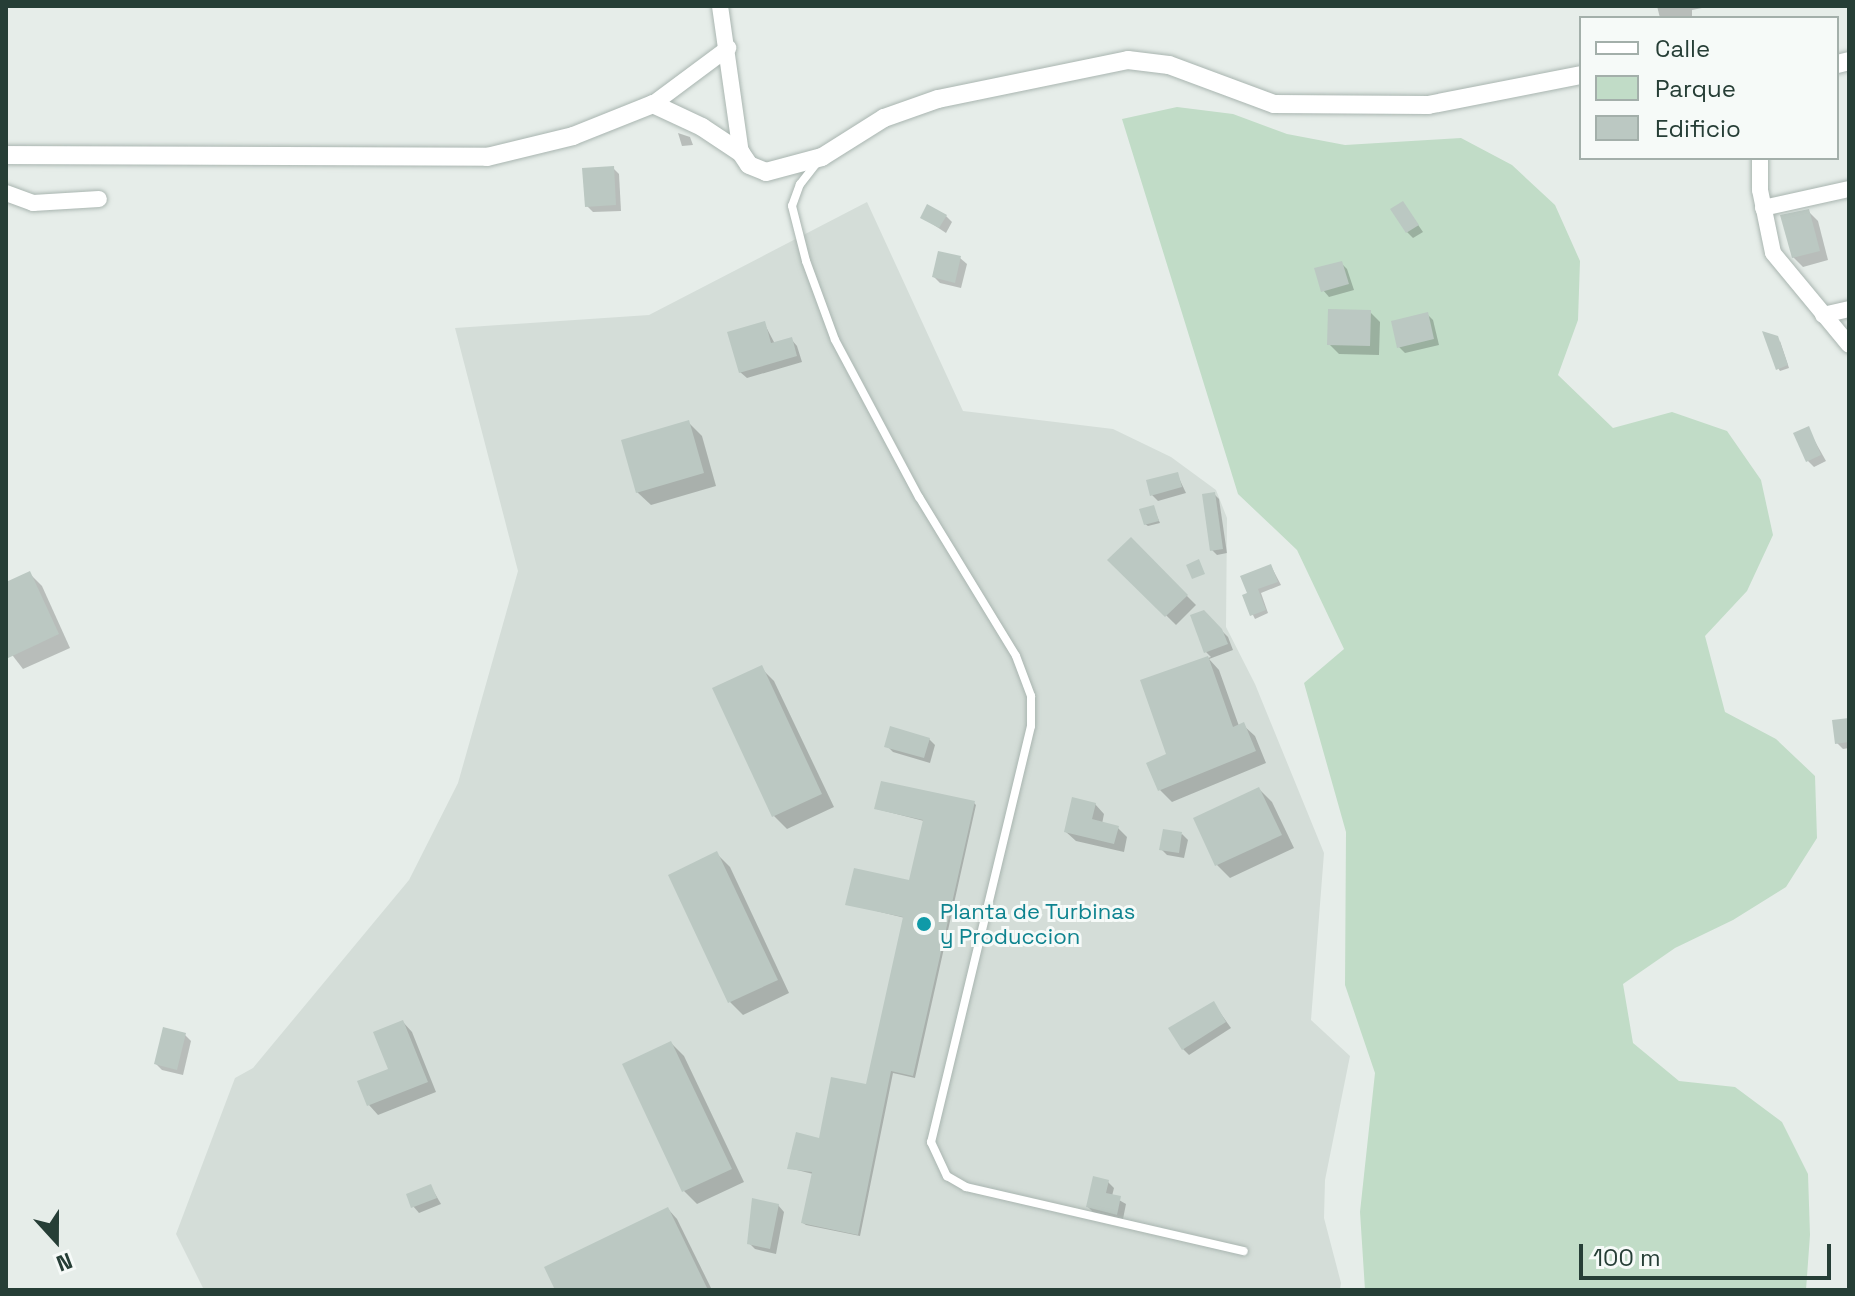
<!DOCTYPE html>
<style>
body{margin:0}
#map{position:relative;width:1855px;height:1296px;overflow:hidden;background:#e6ede9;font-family:"Space Grotesk",sans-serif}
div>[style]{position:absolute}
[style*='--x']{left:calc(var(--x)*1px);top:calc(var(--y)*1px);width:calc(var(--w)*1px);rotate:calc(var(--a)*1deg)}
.built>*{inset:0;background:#d4ddd8}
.green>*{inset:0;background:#c1dcc7}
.shadow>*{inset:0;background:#0003}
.building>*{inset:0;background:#bbc8c2}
.roads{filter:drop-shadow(0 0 2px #a9b5b0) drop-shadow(0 0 2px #a9b5b0)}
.service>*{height:8px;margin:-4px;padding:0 4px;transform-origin:4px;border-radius:4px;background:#fff}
.minor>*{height:16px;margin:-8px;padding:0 8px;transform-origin:8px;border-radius:8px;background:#fff}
.tertiary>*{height:18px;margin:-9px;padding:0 9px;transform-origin:9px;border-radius:9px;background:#fff}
.dots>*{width:22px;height:22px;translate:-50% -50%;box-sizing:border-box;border:4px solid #f6faf8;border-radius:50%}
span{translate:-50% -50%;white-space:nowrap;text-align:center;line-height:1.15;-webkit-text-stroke:6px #f6faf8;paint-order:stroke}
.culture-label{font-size:22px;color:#0d838f}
.left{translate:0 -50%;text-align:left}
.frame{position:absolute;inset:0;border:8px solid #263e36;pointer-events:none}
.legend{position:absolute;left:1579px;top:16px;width:260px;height:144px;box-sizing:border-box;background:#f6faf8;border:2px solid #a3afaa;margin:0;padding:10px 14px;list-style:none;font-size:24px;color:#263e36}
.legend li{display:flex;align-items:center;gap:16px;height:40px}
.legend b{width:40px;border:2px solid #a3afaa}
.north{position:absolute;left:16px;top:1200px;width:80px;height:80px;-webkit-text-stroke:6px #f6faf8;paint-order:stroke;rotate:159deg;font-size:22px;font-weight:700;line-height:32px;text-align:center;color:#263e36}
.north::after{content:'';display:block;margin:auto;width:28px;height:36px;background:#263e36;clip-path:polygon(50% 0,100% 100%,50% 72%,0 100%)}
.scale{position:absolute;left:1579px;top:1244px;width:252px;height:36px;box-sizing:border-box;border:4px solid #263e36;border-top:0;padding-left:10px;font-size:24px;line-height:28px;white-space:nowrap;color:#263e36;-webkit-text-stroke:6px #f6faf8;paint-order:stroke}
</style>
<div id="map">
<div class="built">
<i style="clip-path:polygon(867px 202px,963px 411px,1113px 429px,1171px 457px,1216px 490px,1227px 518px,1226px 627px,1255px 684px,1324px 853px,1311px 1020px,1350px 1056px,1325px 1180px,1324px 1218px,1341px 1283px,1340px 1290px,204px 1290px,176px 1234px,235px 1078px,253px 1068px,409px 880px,458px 783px,518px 571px,455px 328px,649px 315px)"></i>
</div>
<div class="green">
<i style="clip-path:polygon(1177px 107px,1233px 114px,1287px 134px,1345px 145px,1461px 138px,1512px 165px,1555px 205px,1580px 261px,1578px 320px,1558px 375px,1613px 428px,1672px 412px,1727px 431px,1761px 480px,1773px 535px,1747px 591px,1705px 636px,1725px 712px,1776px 739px,1815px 776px,1817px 838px,1786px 887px,1733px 920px,1675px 948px,1623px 984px,1633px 1043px,1679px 1081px,1735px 1087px,1782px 1122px,1808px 1174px,1810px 1235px,1806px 1290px,1365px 1290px,1360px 1212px,1375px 1073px,1345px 985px,1346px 832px,1304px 683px,1344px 649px,1297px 550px,1238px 494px,1122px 119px)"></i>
</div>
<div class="shadow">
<i style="clip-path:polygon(1657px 6px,1712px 6px,1692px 10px,1692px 18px,1660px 18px)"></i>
<i style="clip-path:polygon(678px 133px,690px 137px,693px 145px,682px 146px)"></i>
<i style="clip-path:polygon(613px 168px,619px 174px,621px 211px,593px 212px,587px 206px)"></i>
<i style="clip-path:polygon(1403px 203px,1423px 232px,1413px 238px,1407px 232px)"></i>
<i style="clip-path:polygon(1808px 211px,1818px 221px,1828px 260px,1803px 267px,1793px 257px)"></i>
<i style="clip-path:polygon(946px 216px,952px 222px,946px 233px,922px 217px)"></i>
<i style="clip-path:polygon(960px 258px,967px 264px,961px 288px,940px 283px,934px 277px)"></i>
<i style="clip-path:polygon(1341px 263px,1347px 269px,1354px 290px,1329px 297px,1323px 290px)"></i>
<i style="clip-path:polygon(1370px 312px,1380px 322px,1379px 355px,1339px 354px,1329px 344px)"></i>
<i style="clip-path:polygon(1427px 314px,1433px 320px,1439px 345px,1405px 353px,1399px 347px)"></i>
<i style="clip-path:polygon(764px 323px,775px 344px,791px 339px,797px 346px,802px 362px,747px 378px,740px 372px)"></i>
<i style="clip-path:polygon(1780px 341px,1789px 368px,1780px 371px,1778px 368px)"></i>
<i style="clip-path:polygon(689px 423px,702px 436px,716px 486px,651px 505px,637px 492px)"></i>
<i style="clip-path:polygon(1808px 429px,1826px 461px,1814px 467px,1808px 461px)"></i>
<i style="clip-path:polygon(1177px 474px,1186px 493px,1158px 501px,1152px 495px)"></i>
<i style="clip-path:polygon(1214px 494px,1219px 499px,1227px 553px,1217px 555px,1212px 550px)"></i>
<i style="clip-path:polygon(1153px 507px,1160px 523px,1148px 526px,1145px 524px)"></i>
<i style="clip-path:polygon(1131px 540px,1196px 605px,1176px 625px,1110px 560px)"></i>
<i style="clip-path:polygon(1271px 566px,1281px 585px,1261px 593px,1268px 613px,1255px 619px,1244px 597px)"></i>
<i style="clip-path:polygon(29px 573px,42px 586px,70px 648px,23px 669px,6px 647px,6px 584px)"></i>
<i style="clip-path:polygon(1203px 612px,1228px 637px,1233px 650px,1209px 659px,1219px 670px,1239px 726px,1243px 725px,1255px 736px,1266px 763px,1172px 802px,1160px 790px,1149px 764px,1168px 756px,1142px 681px,1211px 657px,1206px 652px)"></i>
<i style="clip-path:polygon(761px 668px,774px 681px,834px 807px,787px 829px,774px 816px)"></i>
<i style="clip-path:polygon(1849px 723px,1849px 748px,1843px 749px,1837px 743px)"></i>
<i style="clip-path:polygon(929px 739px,935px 745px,930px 763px,893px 752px,887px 746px)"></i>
<i style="clip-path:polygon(1259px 789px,1272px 802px,1294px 848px,1230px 878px,1217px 865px,1196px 819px)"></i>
<i style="clip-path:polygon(974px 803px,976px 805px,915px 1078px,893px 1073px,860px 1236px,806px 1225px,803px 1223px,813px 1174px,789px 1168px,820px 1141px,867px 1087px,905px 918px,848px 904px,911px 883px,924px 821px,877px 809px)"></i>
<i style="clip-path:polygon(1095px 804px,1104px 814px,1102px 824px,1118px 828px,1127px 837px,1124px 852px,1076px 841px,1066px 832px)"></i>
<i style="clip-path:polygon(1182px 834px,1188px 840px,1184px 858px,1167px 855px,1161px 849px)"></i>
<i style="clip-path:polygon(717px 854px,730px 867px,789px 993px,743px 1015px,730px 1002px,670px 876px)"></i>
<i style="clip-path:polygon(1214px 1004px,1231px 1028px,1189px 1055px,1183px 1049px)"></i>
<i style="clip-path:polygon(403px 1022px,412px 1032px,436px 1092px,378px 1115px,369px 1105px,390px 1070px)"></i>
<i style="clip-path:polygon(185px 1035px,191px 1041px,183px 1075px,162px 1070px,156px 1064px)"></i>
<i style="clip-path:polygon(671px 1043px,684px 1056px,744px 1182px,697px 1204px,684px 1191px,625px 1065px)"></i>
<i style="clip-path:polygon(1108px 1182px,1114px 1188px,1112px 1196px,1126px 1204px,1123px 1219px,1094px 1213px,1088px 1207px)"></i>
<i style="clip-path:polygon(431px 1187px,441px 1204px,419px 1213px,413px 1206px)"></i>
<i style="clip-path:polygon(753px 1201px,778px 1205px,784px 1212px,776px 1254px,755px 1249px,749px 1243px)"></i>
<i style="clip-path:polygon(668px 1209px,677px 1219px,712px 1290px,557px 1290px)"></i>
</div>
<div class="building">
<i style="clip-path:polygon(614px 166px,616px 205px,585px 207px,582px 168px)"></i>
<i style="clip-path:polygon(1403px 201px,1419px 225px,1406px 233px,1390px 209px)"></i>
<i style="clip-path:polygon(927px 204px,947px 215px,939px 228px,920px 218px)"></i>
<i style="clip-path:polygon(1809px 209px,1820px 251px,1792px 258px,1780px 215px)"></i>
<i style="clip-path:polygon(938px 251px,961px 256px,955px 283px,932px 277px)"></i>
<i style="clip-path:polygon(1342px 261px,1349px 284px,1321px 292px,1314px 268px)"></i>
<i style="clip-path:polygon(1328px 309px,1371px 310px,1370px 346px,1327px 345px)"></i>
<i style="clip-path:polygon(1428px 312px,1434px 339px,1397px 348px,1391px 321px)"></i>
<i style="clip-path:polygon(765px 321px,771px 343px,792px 337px,797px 356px,739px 373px,727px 332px)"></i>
<i style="clip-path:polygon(1762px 331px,1778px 336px,1788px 365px,1776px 370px)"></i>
<i style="clip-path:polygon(689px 420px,704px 473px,636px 493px,621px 440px)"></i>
<i style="clip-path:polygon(1809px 426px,1821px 455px,1806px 462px,1793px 433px)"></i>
<i style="clip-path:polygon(1178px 472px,1182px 487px,1150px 496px,1146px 480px)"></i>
<i style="clip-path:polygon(1215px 492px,1223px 549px,1210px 551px,1202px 494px)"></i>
<i style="clip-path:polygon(1154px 505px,1159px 521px,1144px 525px,1139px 509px)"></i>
<i style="clip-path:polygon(1131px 537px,1188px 595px,1165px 617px,1107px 560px)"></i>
<i style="clip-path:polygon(1199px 559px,1205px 574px,1192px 579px,1186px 565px)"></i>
<i style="clip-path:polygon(1271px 564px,1278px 582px,1258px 589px,1266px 610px,1250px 616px,1242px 595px,1247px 593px,1240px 576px)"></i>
<i style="clip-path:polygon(30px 571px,59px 634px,6px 659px,6px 582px)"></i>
<i style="clip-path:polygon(1204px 610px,1222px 629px,1228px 644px,1204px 653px,1190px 615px)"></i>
<i style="clip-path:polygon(1208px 656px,1233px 727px,1244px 722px,1256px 751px,1158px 791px,1146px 763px,1166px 754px,1140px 680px)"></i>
<i style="clip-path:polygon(762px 665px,822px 794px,772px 817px,712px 688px)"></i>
<i style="clip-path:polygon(1849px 718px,1849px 742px,1835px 744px,1832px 720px)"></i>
<i style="clip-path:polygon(890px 726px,930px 738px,924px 758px,884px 747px)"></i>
<i style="clip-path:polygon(881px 781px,975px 801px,913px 1076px,891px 1071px,858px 1235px,801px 1223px,812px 1172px,787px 1169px,796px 1132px,819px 1138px,831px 1077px,866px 1084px,903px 917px,845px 905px,854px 868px,909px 880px,923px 820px,874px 809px)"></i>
<i style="clip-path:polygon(1259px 787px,1282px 835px,1215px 866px,1193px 818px)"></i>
<i style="clip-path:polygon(1072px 797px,1096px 803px,1092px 819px,1119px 826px,1114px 844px,1064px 832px)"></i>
<i style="clip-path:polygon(1163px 829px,1182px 832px,1179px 853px,1159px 850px)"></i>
<i style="clip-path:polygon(717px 851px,778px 980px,728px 1003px,668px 875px)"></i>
<i style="clip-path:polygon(1214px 1001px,1226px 1022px,1182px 1050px,1168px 1028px)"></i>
<i style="clip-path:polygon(403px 1020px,428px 1082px,367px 1106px,357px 1081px,388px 1069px,373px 1032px)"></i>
<i style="clip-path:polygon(163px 1027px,186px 1033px,177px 1070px,154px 1064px)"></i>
<i style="clip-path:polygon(671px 1041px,732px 1169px,682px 1192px,622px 1064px)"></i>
<i style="clip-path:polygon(1093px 1176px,1109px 1180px,1106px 1193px,1121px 1196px,1117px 1215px,1086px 1207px)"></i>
<i style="clip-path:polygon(431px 1184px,437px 1198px,411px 1208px,406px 1194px)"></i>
<i style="clip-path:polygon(752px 1198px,779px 1204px,770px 1249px,747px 1244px)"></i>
<i style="clip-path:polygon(668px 1207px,708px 1290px,555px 1290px,544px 1267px)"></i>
</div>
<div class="roads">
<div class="service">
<i style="--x:819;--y:160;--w:31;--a:128"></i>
<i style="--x:800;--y:184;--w:23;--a:110"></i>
<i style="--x:792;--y:206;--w:57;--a:75.7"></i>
<i style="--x:806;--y:261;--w:84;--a:69.8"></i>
<i style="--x:835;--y:340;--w:178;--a:61.9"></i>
<i style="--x:919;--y:497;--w:186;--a:58.6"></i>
<i style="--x:1016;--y:656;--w:43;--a:69.4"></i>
<i style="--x:1031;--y:696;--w:30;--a:90"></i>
<i style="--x:1031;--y:726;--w:428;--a:103.5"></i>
<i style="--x:931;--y:1142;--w:38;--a:65"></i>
<i style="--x:947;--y:1176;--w:22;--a:30"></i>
<i style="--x:966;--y:1187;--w:285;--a:13"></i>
</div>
<div class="minor">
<i style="--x:720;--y:6;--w:148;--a:81.9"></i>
<i style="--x:653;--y:104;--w:94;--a:-36.7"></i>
<i style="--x:1760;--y:158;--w:32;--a:90"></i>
<i style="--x:1760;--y:190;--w:64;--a:78.3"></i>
<i style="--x:1773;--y:253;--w:119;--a:50.4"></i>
<i style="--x:6;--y:193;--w:29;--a:20"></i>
<i style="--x:33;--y:203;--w:66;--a:-3.5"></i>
<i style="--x:1763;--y:208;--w:88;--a:-12.5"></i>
<i style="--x:1823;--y:315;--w:27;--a:-13"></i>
</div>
<div class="tertiary">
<i style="--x:1837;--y:64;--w:12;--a:-14"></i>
<i style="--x:6;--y:155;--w:481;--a:0.2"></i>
<i style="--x:487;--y:157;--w:89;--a:-13.7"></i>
<i style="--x:573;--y:136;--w:86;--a:-21.8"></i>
<i style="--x:653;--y:104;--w:54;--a:25.1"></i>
<i style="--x:702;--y:127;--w:47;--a:33.7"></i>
<i style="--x:741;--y:153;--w:14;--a:56"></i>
<i style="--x:749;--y:165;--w:18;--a:22"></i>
<i style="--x:766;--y:172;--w:58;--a:-15"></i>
<i style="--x:822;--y:157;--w:73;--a:-32.2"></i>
<i style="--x:884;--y:118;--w:57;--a:-19.4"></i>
<i style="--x:938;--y:99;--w:194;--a:-11.6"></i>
<i style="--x:1128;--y:60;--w:41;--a:7"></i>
<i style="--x:1169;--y:65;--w:112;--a:20.4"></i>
<i style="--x:1274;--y:104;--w:154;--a:0.4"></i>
<i style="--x:1428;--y:105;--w:156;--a:-11.1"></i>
</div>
</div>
<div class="dots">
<i style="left:924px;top:924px;background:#0f9aa8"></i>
</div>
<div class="culture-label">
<span class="left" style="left:940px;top:924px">Planta de Turbinas<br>y Produccion</span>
</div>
<div class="frame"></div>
<ul class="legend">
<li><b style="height:10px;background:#fff"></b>Calle</li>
<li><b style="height:22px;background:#c1dcc7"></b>Parque</li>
<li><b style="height:22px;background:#bbc8c2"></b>Edificio</li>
</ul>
<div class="north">N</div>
<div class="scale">100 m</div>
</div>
